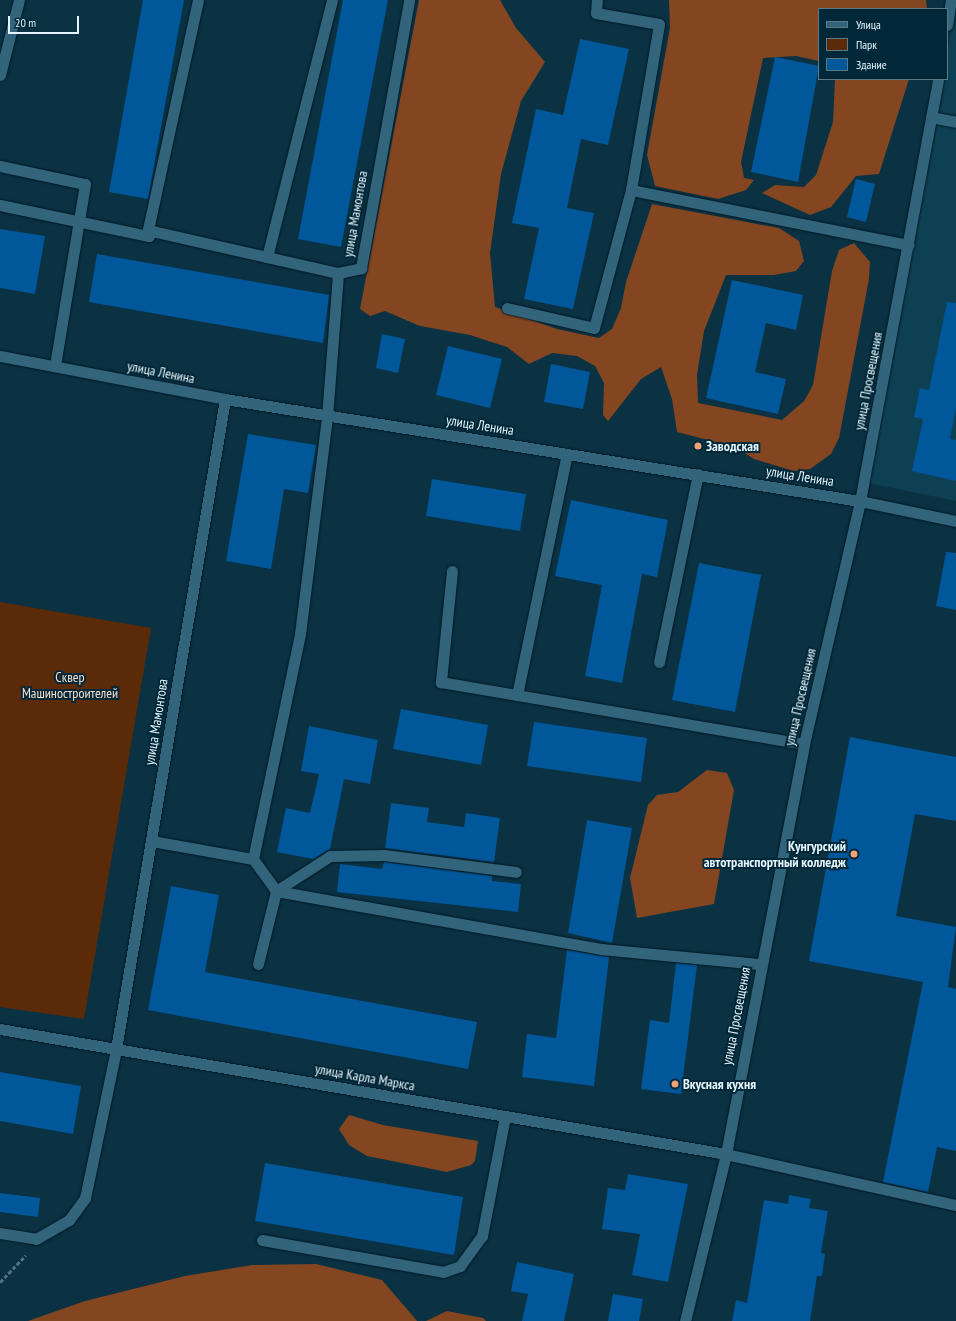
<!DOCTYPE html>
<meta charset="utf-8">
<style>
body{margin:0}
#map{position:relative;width:956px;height:1321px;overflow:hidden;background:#0a3243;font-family:"PT Sans Narrow",sans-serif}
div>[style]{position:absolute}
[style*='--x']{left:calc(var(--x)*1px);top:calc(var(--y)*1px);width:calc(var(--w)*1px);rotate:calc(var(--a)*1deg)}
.built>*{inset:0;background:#0e4053}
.green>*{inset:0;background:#5b2b09}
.forest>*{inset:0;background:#834620}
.building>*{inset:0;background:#00579a}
.path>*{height:2.5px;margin-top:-1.25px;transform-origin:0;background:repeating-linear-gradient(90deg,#537381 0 4px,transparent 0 6px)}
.roads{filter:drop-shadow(0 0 1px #001924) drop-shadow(0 0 1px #001924)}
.service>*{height:11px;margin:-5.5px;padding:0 5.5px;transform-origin:5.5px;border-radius:5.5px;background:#32647c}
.minor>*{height:11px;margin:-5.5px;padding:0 5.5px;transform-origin:5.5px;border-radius:5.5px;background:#32647c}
.tertiary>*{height:11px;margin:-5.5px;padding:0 5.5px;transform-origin:5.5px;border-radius:5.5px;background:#32647c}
.dots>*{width:11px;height:11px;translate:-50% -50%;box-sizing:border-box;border:2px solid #002838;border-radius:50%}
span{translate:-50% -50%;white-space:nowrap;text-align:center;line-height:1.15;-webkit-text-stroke:4px #002838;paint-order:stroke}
.street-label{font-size:14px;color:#e5f4fc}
.poi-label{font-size:14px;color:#e5f4fc;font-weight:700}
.left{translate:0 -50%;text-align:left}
.right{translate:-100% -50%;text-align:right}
.park-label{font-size:14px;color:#f7dbcb}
.legend{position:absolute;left:818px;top:8px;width:130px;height:72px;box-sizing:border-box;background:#002838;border:1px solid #5c7a86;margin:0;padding:5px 7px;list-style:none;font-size:12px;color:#e5f4fc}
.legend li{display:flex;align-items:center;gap:8px;height:20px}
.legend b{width:20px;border:1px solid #5c7a86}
.scale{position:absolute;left:8px;top:16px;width:71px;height:18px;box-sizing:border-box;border:2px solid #e5f4fc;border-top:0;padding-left:5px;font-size:12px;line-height:14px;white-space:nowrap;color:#e5f4fc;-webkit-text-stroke:3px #002838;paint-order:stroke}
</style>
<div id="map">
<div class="built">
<i style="clip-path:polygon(956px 3px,956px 501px,869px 483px,942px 79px,947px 79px,947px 53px)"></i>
</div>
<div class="green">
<i style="clip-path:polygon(0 602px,151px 628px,84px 1019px,0 1007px)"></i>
</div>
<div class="forest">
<i style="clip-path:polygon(419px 0,500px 0,516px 28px,545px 62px,521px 101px,501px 174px,490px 253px,495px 307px,557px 329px,599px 338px,612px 329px,621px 308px,626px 282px,652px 204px,779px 228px,799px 241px,804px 261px,796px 271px,774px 275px,726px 275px,704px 331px,697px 375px,698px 403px,782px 420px,804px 401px,813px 385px,832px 271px,839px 250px,854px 243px,870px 262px,869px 279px,839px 438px,831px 454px,810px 469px,794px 471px,754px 459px,735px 447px,677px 432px,672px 399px,661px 367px,641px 379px,608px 421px,603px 415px,604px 383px,595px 366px,577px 356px,552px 353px,529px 364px,507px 347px,470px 335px,420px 326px,385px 311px,370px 316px,360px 309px)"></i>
<i style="clip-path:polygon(669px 0,926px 0,927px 9px,819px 9px,819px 61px,796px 56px,763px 58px,741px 162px,744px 178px,754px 180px,746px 190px,718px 199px,655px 186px,647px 155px,670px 28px)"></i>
<i style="clip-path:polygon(835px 79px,909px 79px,879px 174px,856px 176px,831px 207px,810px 215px,762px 193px,775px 185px,804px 187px,816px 175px,833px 122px)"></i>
<i style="clip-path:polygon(707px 770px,727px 773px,734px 790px,714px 904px,637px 918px,630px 878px,648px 805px,657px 795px,678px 792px)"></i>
<i style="clip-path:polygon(349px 1115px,383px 1125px,478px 1141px,475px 1161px,471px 1165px,447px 1172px,367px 1156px,349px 1145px,339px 1129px)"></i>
<i style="clip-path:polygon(316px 1264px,382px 1280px,417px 1321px,28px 1321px,85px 1301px,185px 1276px,252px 1265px)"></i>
<i style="clip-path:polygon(447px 1311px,483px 1318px,486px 1321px,426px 1321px)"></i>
</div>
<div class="building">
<i style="clip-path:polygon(143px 0,184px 0,148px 199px,109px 192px)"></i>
<i style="clip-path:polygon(343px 0,388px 0,341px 247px,298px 239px)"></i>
<i style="clip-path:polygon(580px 39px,629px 49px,608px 145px,581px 139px,567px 208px,594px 213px,573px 309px,524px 299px,539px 228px,512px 223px,536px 109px,563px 115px)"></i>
<i style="clip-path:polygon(775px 57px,819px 66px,798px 182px,751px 172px)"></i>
<i style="clip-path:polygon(856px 179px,875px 184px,866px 222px,847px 217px)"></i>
<i style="clip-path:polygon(0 229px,45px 236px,35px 294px,0 288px)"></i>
<i style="clip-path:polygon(97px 254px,329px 295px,323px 343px,89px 302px)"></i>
<i style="clip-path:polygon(732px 280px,803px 295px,796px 330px,766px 323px,755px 372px,786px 379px,778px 414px,706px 398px)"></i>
<i style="clip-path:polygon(947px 302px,956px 303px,956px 408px,950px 439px,956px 440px,956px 481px,912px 471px,923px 419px,914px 417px,920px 388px,929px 390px)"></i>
<i style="clip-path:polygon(382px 334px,405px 339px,398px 373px,376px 368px)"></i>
<i style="clip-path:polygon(448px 346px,502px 359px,490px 408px,436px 395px)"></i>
<i style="clip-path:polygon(551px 364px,590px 372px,583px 409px,544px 402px)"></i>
<i style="clip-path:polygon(248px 434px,316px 445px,308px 493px,284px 489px,271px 569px,226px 561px)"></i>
<i style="clip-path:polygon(432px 479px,526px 494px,520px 531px,426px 516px)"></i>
<i style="clip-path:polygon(571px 500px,668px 520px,657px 577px,642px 574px,622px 683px,585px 676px,602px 585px,555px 576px)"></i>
<i style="clip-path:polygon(946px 552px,956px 553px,956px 610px,936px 606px)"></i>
<i style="clip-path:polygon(699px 563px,761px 575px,735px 712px,672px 700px)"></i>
<i style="clip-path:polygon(401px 709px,488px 725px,481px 765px,393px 749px)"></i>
<i style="clip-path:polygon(534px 722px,647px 738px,641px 782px,527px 766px)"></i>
<i style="clip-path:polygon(309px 726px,378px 740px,370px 784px,344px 779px,330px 849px,313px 859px,277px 852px,286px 808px,310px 813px,319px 774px,301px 771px)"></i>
<i style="clip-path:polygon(850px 737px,956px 757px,956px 821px,915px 814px,896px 916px,956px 927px,948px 987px,956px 989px,956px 1151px,937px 1147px,928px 1192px,883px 1182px,923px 982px,809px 961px)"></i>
<i style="clip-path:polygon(391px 803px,429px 808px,427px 822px,464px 827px,466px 813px,500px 818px,494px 862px,385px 848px)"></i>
<i style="clip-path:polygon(587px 820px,632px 828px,612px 943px,568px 933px)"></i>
<i style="clip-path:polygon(384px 862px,492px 876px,492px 881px,521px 884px,518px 912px,337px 892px,340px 864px,382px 869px)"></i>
<i style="clip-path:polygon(171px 886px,219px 895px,205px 972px,477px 1022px,468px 1069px,148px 1010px)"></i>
<i style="clip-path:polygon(567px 950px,609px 957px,594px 1086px,522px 1077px,527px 1034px,556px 1038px)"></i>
<i style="clip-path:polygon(676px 963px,697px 965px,681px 1094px,641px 1089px,650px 1020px,669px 1023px)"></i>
<i style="clip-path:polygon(0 1072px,81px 1086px,73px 1134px,0 1121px)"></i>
<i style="clip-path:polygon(265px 1163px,463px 1197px,454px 1255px,255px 1221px)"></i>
<i style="clip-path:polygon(628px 1174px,688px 1184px,668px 1282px,632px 1275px,640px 1234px,602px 1229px,608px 1188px,625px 1190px)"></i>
<i style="clip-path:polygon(0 1193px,40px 1198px,38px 1217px,0 1212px)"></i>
<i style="clip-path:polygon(789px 1195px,811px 1199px,809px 1208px,828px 1211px,821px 1253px,825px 1254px,822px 1276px,817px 1276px,810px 1321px,732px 1321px,736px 1300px,747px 1303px,764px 1200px,788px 1204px)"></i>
<i style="clip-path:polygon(517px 1262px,574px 1274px,564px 1321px,522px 1321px,528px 1294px,511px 1291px)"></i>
<i style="clip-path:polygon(613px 1294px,643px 1299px,639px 1321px,608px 1321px)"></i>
</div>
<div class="path">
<i style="--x:0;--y:1282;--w:37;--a:-46"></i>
</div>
<div class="roads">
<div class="service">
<i style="--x:198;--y:0;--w:235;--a:102.3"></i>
<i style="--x:148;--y:230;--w:195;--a:12.8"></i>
<i style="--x:0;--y:75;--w:77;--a:-75.8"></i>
<i style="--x:931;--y:117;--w:25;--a:11"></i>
<i style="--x:0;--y:166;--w:87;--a:12"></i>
<i style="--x:85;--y:184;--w:184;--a:99.4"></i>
<i style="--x:631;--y:190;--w:283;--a:11.2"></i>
<i style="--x:0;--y:205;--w:152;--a:11.8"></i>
<i style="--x:149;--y:236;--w:6;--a:-99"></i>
<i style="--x:267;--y:257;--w:265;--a:-75.8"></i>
<i style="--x:507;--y:308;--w:89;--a:12.9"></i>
<i style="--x:594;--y:328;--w:143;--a:-75"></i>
<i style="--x:631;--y:190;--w:168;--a:-80.4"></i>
<i style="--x:659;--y:24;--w:64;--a:-170.1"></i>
<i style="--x:596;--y:13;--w:13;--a:-86"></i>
<i style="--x:452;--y:571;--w:112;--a:95.7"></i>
<i style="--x:441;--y:682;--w:368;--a:9.7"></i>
<i style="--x:659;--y:662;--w:192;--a:-78.3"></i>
<i style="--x:517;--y:695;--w:246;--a:-78.3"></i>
<i style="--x:152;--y:841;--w:103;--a:10.1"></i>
<i style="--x:253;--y:859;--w:39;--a:54"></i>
<i style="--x:276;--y:891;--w:330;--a:10.1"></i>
<i style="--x:601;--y:949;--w:161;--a:5.4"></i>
<i style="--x:253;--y:859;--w:230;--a:-78.2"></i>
<i style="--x:300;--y:634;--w:219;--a:-82.9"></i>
<i style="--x:258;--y:964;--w:75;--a:-76.1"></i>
<i style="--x:276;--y:891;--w:64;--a:-32.9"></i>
<i style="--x:330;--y:856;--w:54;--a:-1.1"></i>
<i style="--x:384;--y:855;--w:133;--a:7.3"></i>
<i style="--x:726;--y:1154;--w:236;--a:12.5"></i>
<i style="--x:0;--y:1233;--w:36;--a:9"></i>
<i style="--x:36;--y:1239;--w:38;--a:-30"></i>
<i style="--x:69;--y:1220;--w:27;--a:-54"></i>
<i style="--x:85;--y:1198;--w:152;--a:-78.2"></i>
<i style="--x:262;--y:1240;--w:184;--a:10"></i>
<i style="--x:443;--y:1272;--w:18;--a:-19"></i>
<i style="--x:460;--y:1266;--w:37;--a:-54"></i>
<i style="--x:482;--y:1236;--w:122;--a:-79.1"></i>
</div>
<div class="minor">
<i style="--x:947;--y:25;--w:25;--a:-81"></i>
<i style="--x:327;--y:417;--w:144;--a:-85.6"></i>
<i style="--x:338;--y:273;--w:24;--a:-12"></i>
<i style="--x:361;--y:268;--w:272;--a:-79.8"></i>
<i style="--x:0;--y:1029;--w:737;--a:9.77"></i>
<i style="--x:116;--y:1049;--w:659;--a:-80.48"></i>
<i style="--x:685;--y:1321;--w:172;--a:-76.2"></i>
<i style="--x:726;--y:1154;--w:417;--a:-79.2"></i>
<i style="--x:804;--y:744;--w:249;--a:-77"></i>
<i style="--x:860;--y:501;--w:429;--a:-79.5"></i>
</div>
<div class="tertiary">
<i style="--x:0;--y:356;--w:229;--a:10.8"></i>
<i style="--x:225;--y:399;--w:643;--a:9.13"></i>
<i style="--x:860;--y:501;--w:98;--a:11.8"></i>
</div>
</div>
<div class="dots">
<i style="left:698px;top:446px;background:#efa377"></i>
<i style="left:854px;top:854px;background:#efa377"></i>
<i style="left:675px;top:1084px;background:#efa377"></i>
</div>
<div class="street-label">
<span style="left:355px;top:214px;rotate:-80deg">улица Мамонтова</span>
<span style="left:161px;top:372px;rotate:11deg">улица Ленина</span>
<span style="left:868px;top:381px;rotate:-79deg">улица Просвещения</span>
<span style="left:480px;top:425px;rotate:9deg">улица Ленина</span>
<span style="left:800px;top:476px;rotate:9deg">улица Ленина</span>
<span style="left:800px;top:697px;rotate:-77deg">улица Просвещения</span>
<span style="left:156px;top:722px;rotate:-81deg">улица Мамонтова</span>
<span style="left:736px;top:1016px;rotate:-79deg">улица Просвещения</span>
<span style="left:365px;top:1077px;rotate:10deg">улица Карла Маркса</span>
</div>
<div class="poi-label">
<span class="left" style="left:706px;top:446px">Заводская</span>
<span class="right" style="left:846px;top:854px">Кунгурский<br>автотранспортный колледж</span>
<span class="left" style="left:683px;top:1084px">Вкусная кухня</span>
</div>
<div class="park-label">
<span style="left:70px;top:685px">Сквер<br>Машиностроителей</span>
</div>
<ul class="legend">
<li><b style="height:5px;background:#32647c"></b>Улица</li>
<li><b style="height:11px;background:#5b2b09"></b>Парк</li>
<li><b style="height:11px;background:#00579a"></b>Здание</li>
</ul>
<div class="scale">20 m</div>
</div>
